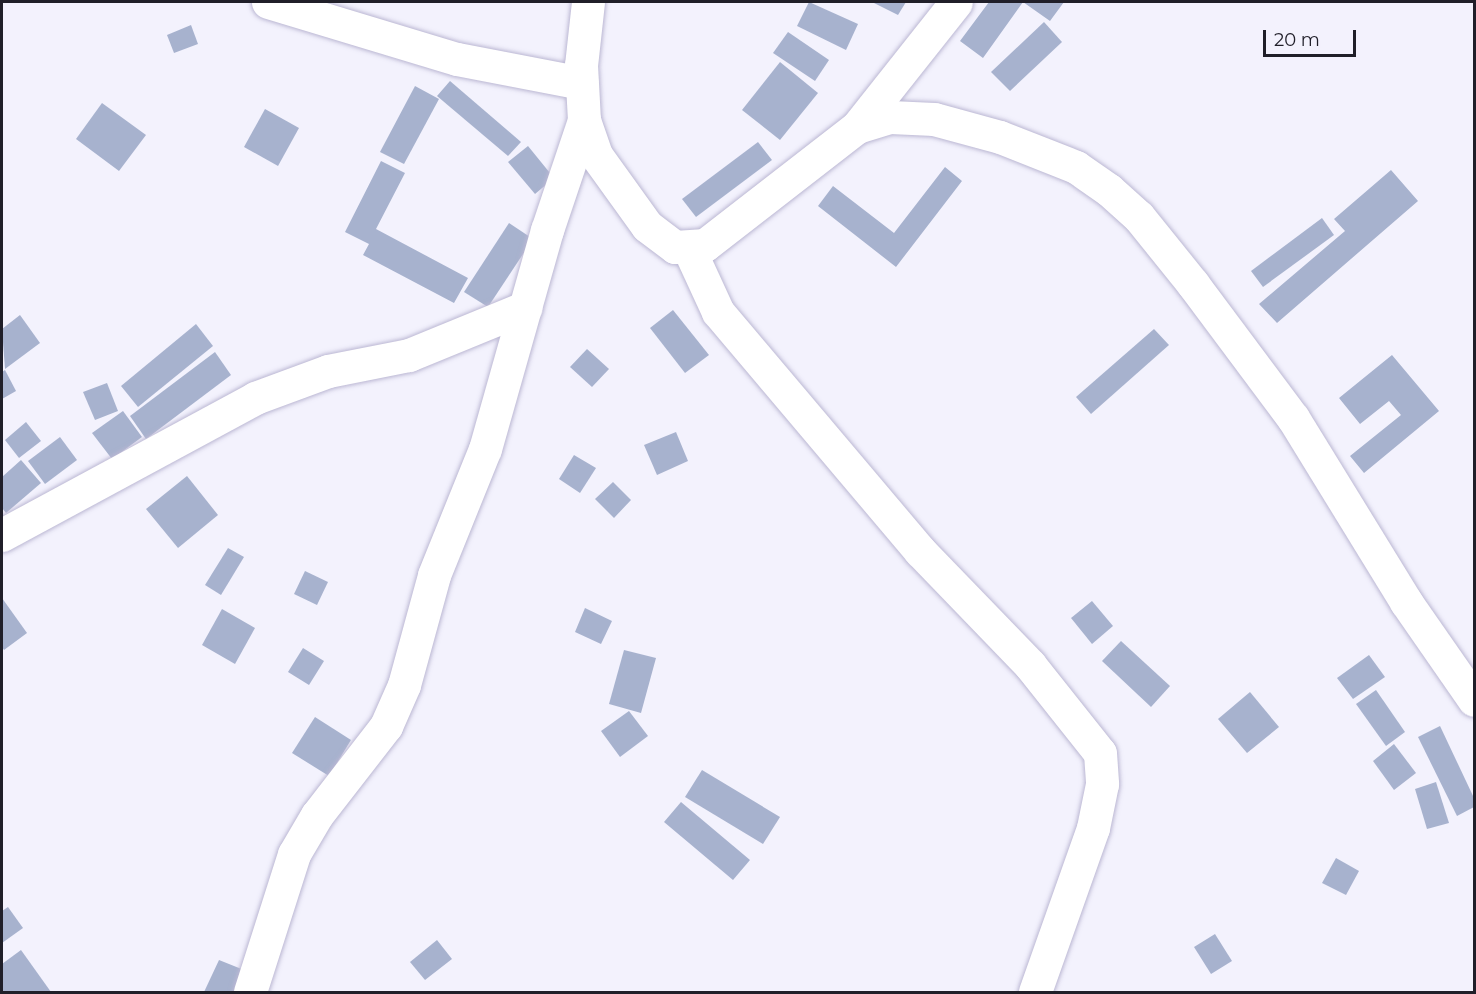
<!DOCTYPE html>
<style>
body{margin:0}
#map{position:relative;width:1476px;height:994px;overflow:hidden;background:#f3f2fd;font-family:Montserrat,sans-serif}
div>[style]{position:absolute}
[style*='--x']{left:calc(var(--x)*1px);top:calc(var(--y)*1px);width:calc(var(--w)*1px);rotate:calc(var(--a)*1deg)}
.building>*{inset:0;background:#a7b2ce}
.roads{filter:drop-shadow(0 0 2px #bbb7d3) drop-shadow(0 0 2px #bbb7d3)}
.minor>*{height:33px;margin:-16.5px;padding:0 16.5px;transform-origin:16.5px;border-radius:16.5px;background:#fff}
span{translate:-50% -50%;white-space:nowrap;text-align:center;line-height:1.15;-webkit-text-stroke:5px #f3f2fd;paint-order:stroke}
.frame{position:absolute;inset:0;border:3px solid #201f29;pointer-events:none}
.scale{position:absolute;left:1263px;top:30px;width:93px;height:27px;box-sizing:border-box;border:3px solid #201f29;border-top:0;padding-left:8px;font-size:18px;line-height:21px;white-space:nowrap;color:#201f29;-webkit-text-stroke:4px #f3f2fd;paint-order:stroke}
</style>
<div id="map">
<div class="building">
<i style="clip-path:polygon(809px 2px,858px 24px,846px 50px,797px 26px)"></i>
<i style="clip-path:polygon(872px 2px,906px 2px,898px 15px)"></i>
<i style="clip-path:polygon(989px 2px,1064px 2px,1050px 21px,1023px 2px,983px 58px,960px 41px)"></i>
<i style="clip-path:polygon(1044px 22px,1062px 42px,1010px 91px,991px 72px)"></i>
<i style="clip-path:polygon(191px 25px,198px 44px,174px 53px,167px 35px)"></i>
<i style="clip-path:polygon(788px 32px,829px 60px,815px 81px,773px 53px)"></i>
<i style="clip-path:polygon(780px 62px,818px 93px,780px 140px,742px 110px)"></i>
<i style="clip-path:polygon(450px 81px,521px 142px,508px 156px,437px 96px)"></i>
<i style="clip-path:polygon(415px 86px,439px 99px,404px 164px,380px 152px)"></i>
<i style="clip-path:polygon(102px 103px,146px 135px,119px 171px,76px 139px)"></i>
<i style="clip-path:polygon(265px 109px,299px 128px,278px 166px,244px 147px)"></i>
<i style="clip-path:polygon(758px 142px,772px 160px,696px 217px,682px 199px)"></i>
<i style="clip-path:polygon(528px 146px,554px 178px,535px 194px,508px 162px)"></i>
<i style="clip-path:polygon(381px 161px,405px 173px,376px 229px,468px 278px,454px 303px,363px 255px,369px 244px,345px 232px)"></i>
<i style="clip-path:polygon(945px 167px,962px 181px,896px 267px,818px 206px,833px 186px,894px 233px)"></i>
<i style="clip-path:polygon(1391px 170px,1418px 201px,1277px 323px,1259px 304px,1345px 231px,1334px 219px)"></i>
<i style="clip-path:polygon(1322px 218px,1334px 235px,1263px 287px,1251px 271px)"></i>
<i style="clip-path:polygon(509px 223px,533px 239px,488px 307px,464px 292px)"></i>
<i style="clip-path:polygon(673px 310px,709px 355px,685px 373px,650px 328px)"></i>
<i style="clip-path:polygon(20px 315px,40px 343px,5px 369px,2px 329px)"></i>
<i style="clip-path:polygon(196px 324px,213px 346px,138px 407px,121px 386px)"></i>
<i style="clip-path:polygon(1154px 329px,1169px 345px,1091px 414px,1076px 397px)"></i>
<i style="clip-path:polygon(587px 349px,609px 369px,592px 387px,570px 367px)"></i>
<i style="clip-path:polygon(215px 352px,231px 375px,146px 439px,130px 416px)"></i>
<i style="clip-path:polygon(1392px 355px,1439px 411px,1364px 473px,1350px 456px,1401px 415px,1389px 401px,1360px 424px,1339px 398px)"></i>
<i style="clip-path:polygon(5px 370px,16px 391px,2px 399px,2px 372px)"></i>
<i style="clip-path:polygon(107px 383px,118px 411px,95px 420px,83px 392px)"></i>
<i style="clip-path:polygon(123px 411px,142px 437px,112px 459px,92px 433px)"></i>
<i style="clip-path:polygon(26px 422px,41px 441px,19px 458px,5px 440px)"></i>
<i style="clip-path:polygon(676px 432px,688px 461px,657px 475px,644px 445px)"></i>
<i style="clip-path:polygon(60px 437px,77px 460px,45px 484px,28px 461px)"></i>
<i style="clip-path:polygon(574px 455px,596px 468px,580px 493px,559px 479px)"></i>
<i style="clip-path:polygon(21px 460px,41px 483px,6px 513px,2px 508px,2px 477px)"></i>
<i style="clip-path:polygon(187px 476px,218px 515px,178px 548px,146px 509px)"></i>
<i style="clip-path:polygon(613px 482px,631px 500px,614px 518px,595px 499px)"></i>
<i style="clip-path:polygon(228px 548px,244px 557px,221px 595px,205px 585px)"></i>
<i style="clip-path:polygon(305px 571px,328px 582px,317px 605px,294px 594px)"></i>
<i style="clip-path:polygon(2px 598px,27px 633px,4px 650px,2px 647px)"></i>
<i style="clip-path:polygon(1092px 601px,1113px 626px,1092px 644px,1071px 618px)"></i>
<i style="clip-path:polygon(585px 608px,612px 621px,601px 644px,575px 632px)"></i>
<i style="clip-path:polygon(222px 609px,255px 628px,235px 664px,202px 645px)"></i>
<i style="clip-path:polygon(1121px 641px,1170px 686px,1151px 707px,1102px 661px)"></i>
<i style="clip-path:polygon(303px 648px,324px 661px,309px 685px,288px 672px)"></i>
<i style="clip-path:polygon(624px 650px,656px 658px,641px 713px,609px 704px)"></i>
<i style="clip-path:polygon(1369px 655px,1385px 677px,1353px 699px,1337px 678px)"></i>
<i style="clip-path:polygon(1376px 690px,1405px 732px,1386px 746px,1356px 704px)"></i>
<i style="clip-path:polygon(1250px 692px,1279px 727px,1247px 753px,1218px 719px)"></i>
<i style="clip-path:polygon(629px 711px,648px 736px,620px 757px,601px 731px)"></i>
<i style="clip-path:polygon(315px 717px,351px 740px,329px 776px,292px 753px)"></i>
<i style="clip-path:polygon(1440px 726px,1474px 798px,1474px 807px,1457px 816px,1418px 737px)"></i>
<i style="clip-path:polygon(1394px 744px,1416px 773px,1394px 790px,1373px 761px)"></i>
<i style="clip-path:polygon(702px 770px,780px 817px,763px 844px,685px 797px)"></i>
<i style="clip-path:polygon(1436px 782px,1449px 823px,1427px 829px,1415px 789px)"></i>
<i style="clip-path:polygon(681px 802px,750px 860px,733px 880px,664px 822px)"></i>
<i style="clip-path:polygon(1336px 858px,1359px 871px,1346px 895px,1322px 883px)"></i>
<i style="clip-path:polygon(8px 907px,23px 928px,2px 943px,2px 911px)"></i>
<i style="clip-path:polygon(1215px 934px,1232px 961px,1211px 974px,1194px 947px)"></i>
<i style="clip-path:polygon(437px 940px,452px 959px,425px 980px,410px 962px)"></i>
<i style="clip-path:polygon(21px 950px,51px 992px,2px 992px,2px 964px)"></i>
<i style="clip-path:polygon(219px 960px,244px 970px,235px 992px,204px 992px)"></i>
</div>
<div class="roads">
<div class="minor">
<i style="--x:268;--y:2;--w:197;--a:16.8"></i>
<i style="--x:457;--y:59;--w:127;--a:10.9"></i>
<i style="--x:588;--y:2;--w:63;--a:96.3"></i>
<i style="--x:581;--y:65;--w:55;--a:86.9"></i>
<i style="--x:584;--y:120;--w:37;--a:71"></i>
<i style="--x:596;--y:155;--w:87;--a:54.3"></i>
<i style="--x:647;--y:226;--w:35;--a:37"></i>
<i style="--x:675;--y:247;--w:30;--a:-4"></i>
<i style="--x:705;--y:245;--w:192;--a:-37.8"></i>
<i style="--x:857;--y:127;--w:34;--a:-17"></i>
<i style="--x:890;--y:117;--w:44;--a:2.6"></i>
<i style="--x:934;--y:119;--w:68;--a:15.3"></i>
<i style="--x:1000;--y:137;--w:82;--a:21.5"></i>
<i style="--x:1076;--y:167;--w:40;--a:34.9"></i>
<i style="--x:1109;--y:190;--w:40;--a:42"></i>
<i style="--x:1139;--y:217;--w:86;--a:51.1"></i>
<i style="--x:1193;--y:284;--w:167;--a:53.3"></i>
<i style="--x:1293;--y:418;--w:216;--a:58.4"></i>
<i style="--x:1406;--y:602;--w:119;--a:55.2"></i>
<i style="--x:857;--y:127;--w:159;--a:-51.6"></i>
<i style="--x:689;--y:249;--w:69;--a:65.3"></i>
<i style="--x:718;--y:312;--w:313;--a:49.8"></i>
<i style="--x:920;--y:551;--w:158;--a:46"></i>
<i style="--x:1030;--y:665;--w:112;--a:51.5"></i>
<i style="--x:1100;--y:753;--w:31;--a:86"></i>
<i style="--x:1102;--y:784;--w:45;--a:101.6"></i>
<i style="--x:1093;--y:828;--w:174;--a:109.5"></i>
<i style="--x:2;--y:535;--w:288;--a:-28.4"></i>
<i style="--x:255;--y:398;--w:78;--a:-20.3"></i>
<i style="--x:328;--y:371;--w:83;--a:-11.2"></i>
<i style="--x:409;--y:355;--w:126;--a:-22.3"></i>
<i style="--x:250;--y:992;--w:145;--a:-72.3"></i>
<i style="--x:294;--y:854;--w:45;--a:-59.5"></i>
<i style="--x:317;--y:815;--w:113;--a:-52.2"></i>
<i style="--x:386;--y:726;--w:45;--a:-66.3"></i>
<i style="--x:404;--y:685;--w:114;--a:-74.7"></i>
<i style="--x:434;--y:575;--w:136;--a:-68"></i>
<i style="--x:485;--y:449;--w:228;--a:-74.2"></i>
<i style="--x:547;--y:230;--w:116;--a:-71.4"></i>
</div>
</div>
<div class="frame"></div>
<div class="scale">20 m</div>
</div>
